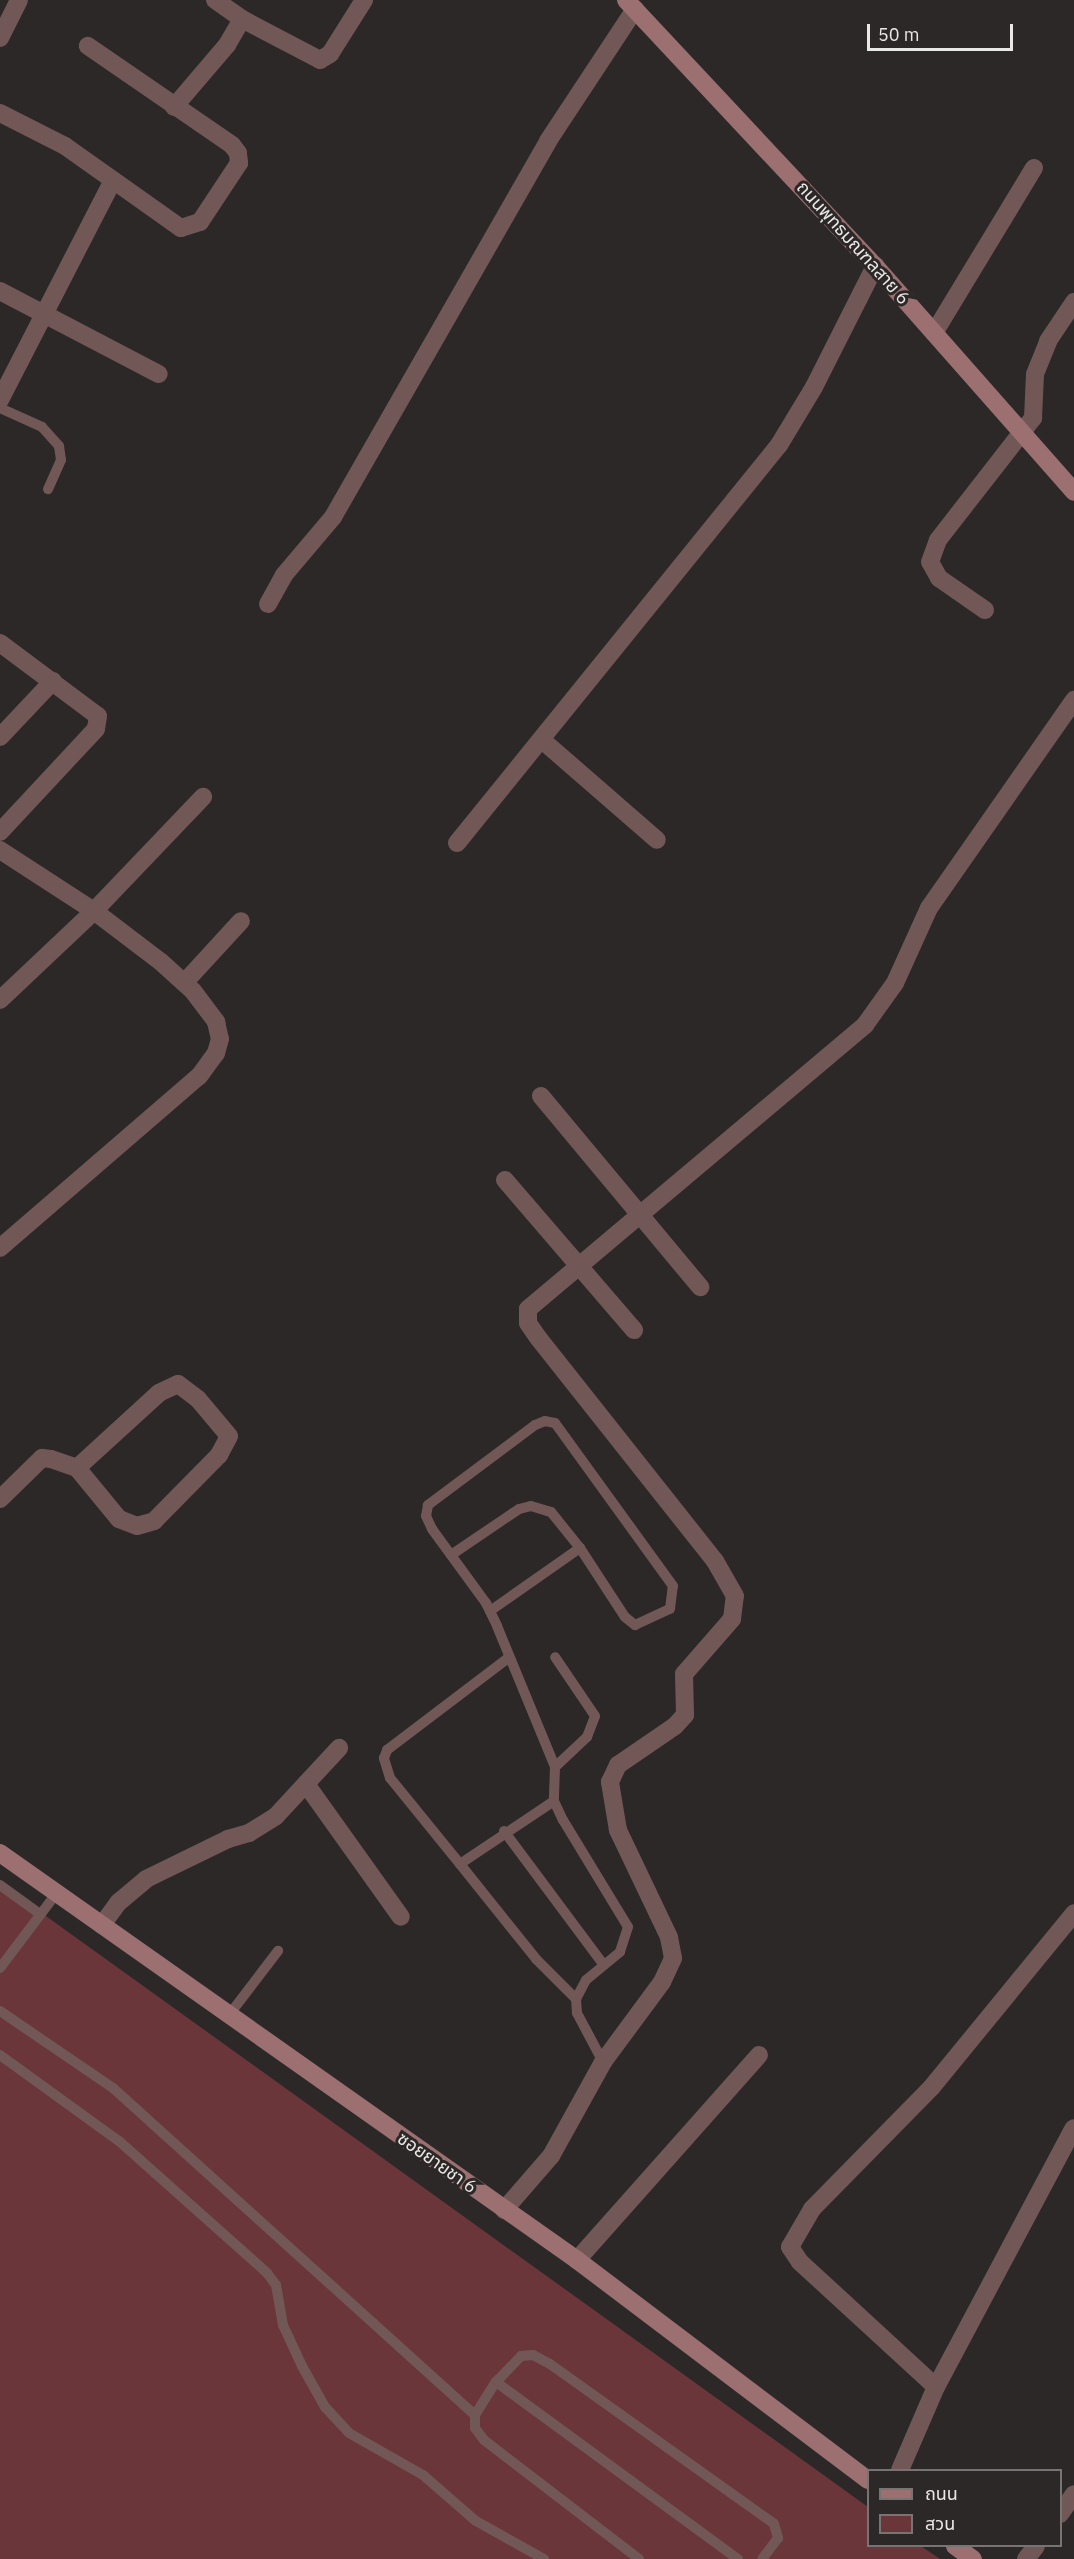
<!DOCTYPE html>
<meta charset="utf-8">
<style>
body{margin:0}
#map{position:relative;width:1074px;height:2559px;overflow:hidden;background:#2c2828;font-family:"IBM Plex Sans","Noto Sans Thai",sans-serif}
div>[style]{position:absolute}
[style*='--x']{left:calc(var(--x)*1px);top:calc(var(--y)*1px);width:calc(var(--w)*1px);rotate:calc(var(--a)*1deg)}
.green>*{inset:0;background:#6b3639}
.lane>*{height:10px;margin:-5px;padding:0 5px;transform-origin:5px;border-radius:5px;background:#725757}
.street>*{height:18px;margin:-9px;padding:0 9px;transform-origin:9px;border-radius:9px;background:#725757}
.secondary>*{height:18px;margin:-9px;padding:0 9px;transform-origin:9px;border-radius:9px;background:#9c7071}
span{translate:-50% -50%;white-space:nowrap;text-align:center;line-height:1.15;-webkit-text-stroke:6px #2c2828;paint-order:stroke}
.street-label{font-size:18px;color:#eae7e7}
.legend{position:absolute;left:867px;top:2469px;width:195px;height:78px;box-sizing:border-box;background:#2c2828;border:2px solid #787474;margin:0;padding:8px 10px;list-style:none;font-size:18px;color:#eae7e7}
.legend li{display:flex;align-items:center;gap:12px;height:30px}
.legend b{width:30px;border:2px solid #787474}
.scale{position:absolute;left:867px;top:24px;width:146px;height:27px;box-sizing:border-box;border:3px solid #eae7e7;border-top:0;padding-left:8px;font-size:18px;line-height:21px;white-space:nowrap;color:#eae7e7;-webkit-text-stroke:4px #2c2828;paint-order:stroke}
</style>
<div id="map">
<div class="green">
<i style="clip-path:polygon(0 1883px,868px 2507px,868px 2546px,921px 2546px,940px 2559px,0 2559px)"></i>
</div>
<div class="lane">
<i style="--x:0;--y:408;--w:46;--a:24.3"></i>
<i style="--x:42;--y:427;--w:25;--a:48"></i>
<i style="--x:59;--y:446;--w:14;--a:82"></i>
<i style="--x:61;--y:460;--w:32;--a:114"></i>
<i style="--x:451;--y:1555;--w:82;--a:-34.1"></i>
<i style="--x:519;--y:1509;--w:12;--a:-14"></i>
<i style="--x:531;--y:1506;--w:21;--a:17"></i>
<i style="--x:551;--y:1512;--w:46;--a:51.1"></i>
<i style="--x:580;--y:1548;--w:82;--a:56.9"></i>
<i style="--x:625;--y:1617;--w:13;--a:39"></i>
<i style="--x:635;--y:1625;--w:38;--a:-25"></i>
<i style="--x:670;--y:1609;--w:23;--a:-83"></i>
<i style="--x:673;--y:1586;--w:201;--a:-125.9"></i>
<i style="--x:555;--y:1423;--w:10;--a:-169"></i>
<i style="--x:545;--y:1421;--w:11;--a:158"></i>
<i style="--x:535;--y:1425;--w:134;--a:143.2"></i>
<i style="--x:428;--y:1505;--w:11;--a:100"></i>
<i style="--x:426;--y:1516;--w:14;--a:65"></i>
<i style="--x:432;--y:1529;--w:92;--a:53.9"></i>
<i style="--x:486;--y:1603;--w:25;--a:64"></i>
<i style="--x:497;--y:1626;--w:152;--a:67.6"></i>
<i style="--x:555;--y:1767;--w:34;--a:92"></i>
<i style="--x:554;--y:1801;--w:21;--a:65"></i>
<i style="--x:563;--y:1820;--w:125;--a:58.7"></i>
<i style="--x:628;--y:1927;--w:26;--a:108"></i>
<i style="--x:620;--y:1952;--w:44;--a:140.5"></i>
<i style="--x:586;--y:1980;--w:21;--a:118"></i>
<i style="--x:576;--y:1999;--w:14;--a:86"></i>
<i style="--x:577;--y:2013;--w:55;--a:62"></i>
<i style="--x:490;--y:1611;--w:110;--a:-35"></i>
<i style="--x:555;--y:1767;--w:44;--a:-43.2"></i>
<i style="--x:587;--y:1737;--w:22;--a:-69"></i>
<i style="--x:595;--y:1716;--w:71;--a:-124.1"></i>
<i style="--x:554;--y:1801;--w:113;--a:146.2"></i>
<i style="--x:460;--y:1864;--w:122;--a:51.3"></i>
<i style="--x:536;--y:1959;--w:57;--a:45"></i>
<i style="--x:504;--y:1831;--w:167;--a:53.3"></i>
<i style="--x:460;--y:1864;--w:111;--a:-129.1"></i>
<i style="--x:390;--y:1778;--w:21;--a:-107"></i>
<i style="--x:384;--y:1758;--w:9;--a:-69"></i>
<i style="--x:387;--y:1750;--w:152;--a:-37.2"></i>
<i style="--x:0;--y:1885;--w:49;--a:35.9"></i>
<i style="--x:0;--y:1968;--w:93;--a:-52.9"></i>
<i style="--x:0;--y:2011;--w:137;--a:34.3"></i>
<i style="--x:113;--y:2088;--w:488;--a:42.1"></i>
<i style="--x:229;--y:2015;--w:81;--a:-52.6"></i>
<i style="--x:0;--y:2055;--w:147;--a:35.9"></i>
<i style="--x:119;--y:2141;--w:198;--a:41.7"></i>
<i style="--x:267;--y:2273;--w:15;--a:53"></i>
<i style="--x:276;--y:2285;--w:41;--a:80.1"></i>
<i style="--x:283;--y:2325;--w:45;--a:65.1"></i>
<i style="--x:302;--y:2366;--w:47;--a:60.7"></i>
<i style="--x:325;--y:2407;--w:35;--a:47"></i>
<i style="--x:349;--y:2433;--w:85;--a:29.6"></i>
<i style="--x:423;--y:2475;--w:70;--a:41"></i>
<i style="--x:476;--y:2521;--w:78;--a:29.2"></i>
<i style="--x:496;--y:2382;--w:300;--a:36.2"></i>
<i style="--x:639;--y:2559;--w:195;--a:-142.5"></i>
<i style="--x:484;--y:2440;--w:15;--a:-127"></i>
<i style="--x:475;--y:2428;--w:13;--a:-90"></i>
<i style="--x:475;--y:2415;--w:39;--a:-58"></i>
<i style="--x:496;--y:2382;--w:36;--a:-46"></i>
<i style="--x:521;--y:2356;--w:12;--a:-5"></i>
<i style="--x:533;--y:2355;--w:19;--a:28"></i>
<i style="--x:550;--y:2364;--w:275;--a:35.5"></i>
<i style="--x:774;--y:2524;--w:15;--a:74"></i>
<i style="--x:778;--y:2538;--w:26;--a:127"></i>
</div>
<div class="street">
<i style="--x:215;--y:0;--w:33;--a:35"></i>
<i style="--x:242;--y:19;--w:88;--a:27.7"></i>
<i style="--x:320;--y:60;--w:12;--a:-31"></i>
<i style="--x:330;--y:54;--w:64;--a:-57.8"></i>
<i style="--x:0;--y:38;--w:42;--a:-63.4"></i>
<i style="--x:174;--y:107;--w:82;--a:-49.5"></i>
<i style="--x:227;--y:45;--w:30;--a:-60"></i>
<i style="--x:0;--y:113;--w:73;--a:26.9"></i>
<i style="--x:65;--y:146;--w:142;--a:35.3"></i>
<i style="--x:181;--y:228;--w:20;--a:-18"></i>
<i style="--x:200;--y:222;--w:71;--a:-56.5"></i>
<i style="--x:239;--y:163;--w:10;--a:-96"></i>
<i style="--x:238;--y:153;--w:10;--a:-127"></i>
<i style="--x:232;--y:145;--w:175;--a:-145.5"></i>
<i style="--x:0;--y:291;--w:179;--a:27.6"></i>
<i style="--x:934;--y:333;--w:193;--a:-58.8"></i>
<i style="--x:0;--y:400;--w:247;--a:-62.8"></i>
<i style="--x:268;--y:604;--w:33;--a:-61"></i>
<i style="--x:284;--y:575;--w:76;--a:-49.8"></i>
<i style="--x:333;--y:517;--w:433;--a:-60.2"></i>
<i style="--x:548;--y:141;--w:158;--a:-56.6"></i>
<i style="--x:985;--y:610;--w:56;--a:-145.2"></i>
<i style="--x:939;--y:578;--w:18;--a:-119"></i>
<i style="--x:930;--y:562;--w:23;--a:-70"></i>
<i style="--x:938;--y:540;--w:155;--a:-52.1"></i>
<i style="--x:1033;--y:418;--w:44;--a:-87.4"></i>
<i style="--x:1035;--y:374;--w:35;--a:-68"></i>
<i style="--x:1048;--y:341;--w:47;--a:-56.3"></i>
<i style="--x:0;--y:643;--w:122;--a:36.7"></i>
<i style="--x:98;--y:716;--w:13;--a:99"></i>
<i style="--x:96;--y:729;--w:141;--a:133"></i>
<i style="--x:0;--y:737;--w:77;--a:-46.6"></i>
<i style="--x:542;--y:740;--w:152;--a:41"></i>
<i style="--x:457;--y:843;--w:512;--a:-51.03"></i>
<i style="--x:779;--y:445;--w:68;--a:-58.9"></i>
<i style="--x:814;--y:387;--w:136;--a:-63.2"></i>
<i style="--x:0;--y:850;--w:112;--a:33"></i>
<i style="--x:94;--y:911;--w:84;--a:37.3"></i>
<i style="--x:161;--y:962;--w:43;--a:42.2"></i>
<i style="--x:193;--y:991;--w:39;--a:53"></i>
<i style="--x:216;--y:1022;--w:17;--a:77"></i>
<i style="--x:220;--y:1039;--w:15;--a:106"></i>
<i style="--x:216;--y:1053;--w:29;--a:126"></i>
<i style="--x:199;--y:1076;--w:263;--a:139.2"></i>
<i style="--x:184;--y:983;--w:84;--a:-47.4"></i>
<i style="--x:0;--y:1000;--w:129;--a:-43.4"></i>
<i style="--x:94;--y:911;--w:158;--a:-46.3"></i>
<i style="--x:541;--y:1096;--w:249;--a:50.2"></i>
<i style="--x:505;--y:1180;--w:198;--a:49.3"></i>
<i style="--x:0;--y:1499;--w:59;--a:-44.3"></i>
<i style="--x:42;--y:1458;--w:9;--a:6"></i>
<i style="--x:51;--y:1459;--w:28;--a:19"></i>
<i style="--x:77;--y:1468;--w:66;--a:50.5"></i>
<i style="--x:119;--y:1519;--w:19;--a:21"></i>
<i style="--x:137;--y:1526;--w:18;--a:-16"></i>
<i style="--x:154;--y:1521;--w:93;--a:-45.4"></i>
<i style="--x:219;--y:1455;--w:21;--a:-62"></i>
<i style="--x:229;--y:1436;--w:48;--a:-130"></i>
<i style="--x:198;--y:1399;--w:25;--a:-143"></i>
<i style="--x:178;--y:1384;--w:21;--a:155"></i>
<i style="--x:159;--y:1393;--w:111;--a:137.6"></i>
<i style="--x:306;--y:1784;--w:163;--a:54.5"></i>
<i style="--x:102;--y:1925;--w:29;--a:-54"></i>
<i style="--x:119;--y:1902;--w:35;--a:-40"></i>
<i style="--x:146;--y:1879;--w:91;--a:-26"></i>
<i style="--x:228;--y:1839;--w:22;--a:-16"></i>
<i style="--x:249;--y:1833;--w:32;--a:-32"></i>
<i style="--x:276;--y:1816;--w:93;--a:-47.2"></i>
<i style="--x:504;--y:2210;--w:72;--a:-49"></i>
<i style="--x:551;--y:2156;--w:107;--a:-61"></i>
<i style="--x:603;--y:2062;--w:99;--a:-53.6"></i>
<i style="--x:662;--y:1982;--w:26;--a:-65"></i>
<i style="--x:673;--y:1958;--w:21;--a:-101"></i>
<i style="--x:669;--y:1937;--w:119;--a:-115.5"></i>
<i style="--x:618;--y:1830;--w:49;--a:-99.5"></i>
<i style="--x:610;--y:1782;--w:19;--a:-65"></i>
<i style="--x:618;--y:1765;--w:69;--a:-34.4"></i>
<i style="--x:675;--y:1726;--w:15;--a:-48"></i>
<i style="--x:685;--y:1715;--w:41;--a:-91.4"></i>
<i style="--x:684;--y:1674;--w:73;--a:-48.9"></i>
<i style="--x:732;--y:1619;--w:23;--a:-83"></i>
<i style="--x:735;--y:1596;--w:40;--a:-119.7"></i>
<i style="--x:715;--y:1561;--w:283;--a:-128.4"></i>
<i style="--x:539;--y:1339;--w:19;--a:-125"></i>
<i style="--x:528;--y:1323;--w:14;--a:-90"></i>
<i style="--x:528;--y:1309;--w:441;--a:-40.1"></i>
<i style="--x:865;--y:1025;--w:52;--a:-54.5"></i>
<i style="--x:895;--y:983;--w:82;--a:-65.6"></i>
<i style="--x:929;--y:908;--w:254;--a:-55.1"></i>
<i style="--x:577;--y:2260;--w:274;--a:-48.4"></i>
<i style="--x:936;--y:2387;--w:185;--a:-137.4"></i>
<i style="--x:800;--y:2262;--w:18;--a:-124"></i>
<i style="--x:790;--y:2247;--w:44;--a:-59.9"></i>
<i style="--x:812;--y:2209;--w:170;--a:-45.5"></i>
<i style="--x:931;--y:2088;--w:226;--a:-50.7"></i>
<i style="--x:900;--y:2470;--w:90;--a:-66.6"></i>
<i style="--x:936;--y:2387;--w:293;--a:-62"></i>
<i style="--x:1060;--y:2514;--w:24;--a:-55"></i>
<i style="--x:1026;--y:2559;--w:16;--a:-52"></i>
</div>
<div class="secondary">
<i style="--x:626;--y:0;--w:364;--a:46.9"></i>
<i style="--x:875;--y:266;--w:301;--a:48.6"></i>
<i style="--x:0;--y:1853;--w:706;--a:35.2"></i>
<i style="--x:577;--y:2260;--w:365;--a:37.1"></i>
<i style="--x:955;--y:2546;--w:22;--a:36"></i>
</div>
<div class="street-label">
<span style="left:853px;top:243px;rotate:48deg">ถนนพุทธมณฑลสาย 6</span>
<span style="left:437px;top:2163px;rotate:35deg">ซอยยายชา 6</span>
</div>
<ul class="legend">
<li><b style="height:8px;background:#9c7071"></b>ถนน</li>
<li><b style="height:16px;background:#6b3639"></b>สวน</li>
</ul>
<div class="scale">50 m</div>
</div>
